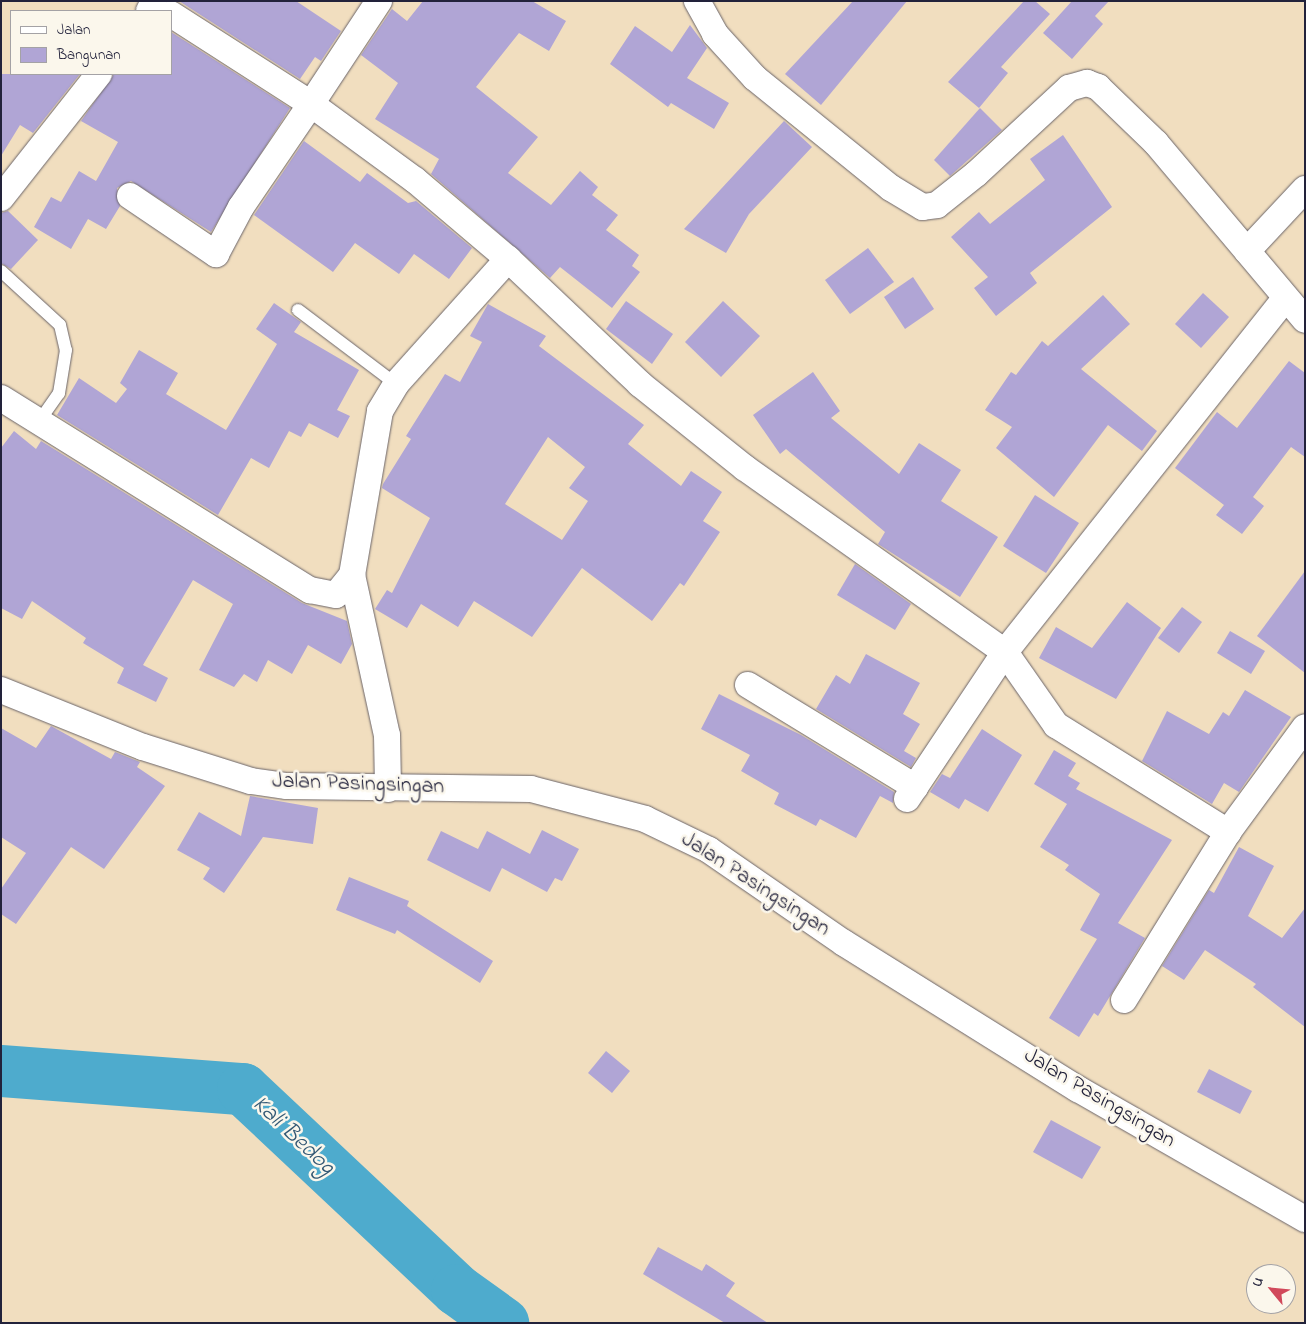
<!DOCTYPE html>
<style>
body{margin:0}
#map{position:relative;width:1306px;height:1324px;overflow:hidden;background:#f1debf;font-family:"Indie Flower",sans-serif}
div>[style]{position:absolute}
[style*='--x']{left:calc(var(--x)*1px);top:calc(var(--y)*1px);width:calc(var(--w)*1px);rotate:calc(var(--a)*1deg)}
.river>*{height:52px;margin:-26px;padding:0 26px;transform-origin:26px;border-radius:26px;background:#4eabcd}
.building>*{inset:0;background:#b0a5d5}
.roads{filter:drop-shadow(0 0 1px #6a6469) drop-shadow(0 0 1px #6a6469)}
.service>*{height:12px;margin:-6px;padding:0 6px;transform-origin:6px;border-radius:6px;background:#fff}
.minor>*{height:26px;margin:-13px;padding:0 13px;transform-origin:13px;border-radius:13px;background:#fff}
span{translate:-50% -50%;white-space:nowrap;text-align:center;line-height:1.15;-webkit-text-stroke:5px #fbf7ec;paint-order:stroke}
.street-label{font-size:22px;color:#22223b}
.water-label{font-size:24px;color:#345975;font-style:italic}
.frame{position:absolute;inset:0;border:2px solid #22223b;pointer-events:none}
.legend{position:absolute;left:10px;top:10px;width:162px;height:65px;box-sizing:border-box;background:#fbf7ec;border:1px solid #a4a2a5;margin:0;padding:6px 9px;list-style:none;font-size:15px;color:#22223b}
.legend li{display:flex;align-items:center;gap:10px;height:25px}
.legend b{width:25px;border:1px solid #a4a2a5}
.north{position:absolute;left:1246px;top:1264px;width:50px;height:50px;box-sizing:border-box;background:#fbf7ec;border:1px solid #a4a2a5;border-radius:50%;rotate:298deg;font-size:14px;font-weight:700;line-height:20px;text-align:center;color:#22223b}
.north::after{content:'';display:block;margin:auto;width:18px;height:22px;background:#d1495b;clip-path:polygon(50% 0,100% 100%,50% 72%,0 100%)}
</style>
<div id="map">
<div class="river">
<i style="--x:1;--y:1071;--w:243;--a:4.3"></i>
<i style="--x:243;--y:1089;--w:294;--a:43.2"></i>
<i style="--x:457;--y:1290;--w:57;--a:35.7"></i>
</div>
<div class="building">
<i style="clip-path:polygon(179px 1px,296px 1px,341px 31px,321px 61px,315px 57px,300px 79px)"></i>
<i style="clip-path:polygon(423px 1px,532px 1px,566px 21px,549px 51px,519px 33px,476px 87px,538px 137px,508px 173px,551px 205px,580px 171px,598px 187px,592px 195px,618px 215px,606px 230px,639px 255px,632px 266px,640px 272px,612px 308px,560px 267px,550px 278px,431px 174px,439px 159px,375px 119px,398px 83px,361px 55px,392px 9px,407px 21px)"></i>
<i style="clip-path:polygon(853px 1px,907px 1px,821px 105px,785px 74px)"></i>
<i style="clip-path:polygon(1024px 1px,1035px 1px,1050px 14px,1001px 67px,1008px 73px,979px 108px,948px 82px)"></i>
<i style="clip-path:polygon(1072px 1px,1109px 1px,1095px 16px,1103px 24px,1072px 59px,1043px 33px)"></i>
<i style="clip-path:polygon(690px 25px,707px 48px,687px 78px,729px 103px,714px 129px,671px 103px,668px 107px,610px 64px,635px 26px,672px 52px)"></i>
<i style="clip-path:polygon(171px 32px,290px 108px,211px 232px,131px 181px,117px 188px,120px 206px,106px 229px,88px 219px,71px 249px,34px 227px,51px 197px,61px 202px,79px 171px,96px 181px,118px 142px,81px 121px,114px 74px,171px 74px)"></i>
<i style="clip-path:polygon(1px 74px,80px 74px,33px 133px,20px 125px,1px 156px)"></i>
<i style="clip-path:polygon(980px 108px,1002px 130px,950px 176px,934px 160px)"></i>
<i style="clip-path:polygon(784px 121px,812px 147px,749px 214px,726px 253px,684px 229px)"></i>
<i style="clip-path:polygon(1063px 135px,1112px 207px,1030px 273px,1037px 283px,996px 316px,974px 288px,988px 277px,951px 237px,979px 212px,990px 224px,1045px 180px,1030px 159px)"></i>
<i style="clip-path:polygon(304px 141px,360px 182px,367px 173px,408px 203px,416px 201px,472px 248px,449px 279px,414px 254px,399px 274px,355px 243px,333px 272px,254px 215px)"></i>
<i style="clip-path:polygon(8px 211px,38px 240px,11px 269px,1px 263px,1px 213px)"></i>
<i style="clip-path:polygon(868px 248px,894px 282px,850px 314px,825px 280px)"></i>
<i style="clip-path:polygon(913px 277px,934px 309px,905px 329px,884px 297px)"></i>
<i style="clip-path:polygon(1203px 293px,1229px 317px,1201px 348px,1175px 324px)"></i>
<i style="clip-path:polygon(1103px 295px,1130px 324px,1081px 369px,1157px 431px,1142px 451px,1108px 425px,1054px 497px,996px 448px,1012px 427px,985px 410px,1011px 372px,1016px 375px,1042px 341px,1048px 346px)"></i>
<i style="clip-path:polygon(626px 301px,673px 334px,652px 364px,606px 329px)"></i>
<i style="clip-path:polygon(723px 301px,760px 336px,721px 377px,685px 342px)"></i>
<i style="clip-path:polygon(274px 303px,301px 322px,294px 332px,359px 370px,337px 410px,350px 416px,338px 438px,309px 423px,301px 437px,289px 431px,269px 468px,251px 458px,218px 515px,57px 415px,79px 378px,116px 403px,127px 389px,120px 383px,139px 350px,178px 373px,166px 394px,226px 430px,277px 344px,256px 329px)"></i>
<i style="clip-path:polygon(evenodd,488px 304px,546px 336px,539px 346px,644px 425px,628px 444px,681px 486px,691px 471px,722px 492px,703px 521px,720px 532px,684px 586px,680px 583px,652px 621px,582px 568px,532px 637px,474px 601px,458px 627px,421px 604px,407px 628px,375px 609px,387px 590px,392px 593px,430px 518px,382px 488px,383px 484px,411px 439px,406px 436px,445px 374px,460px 382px,482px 342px,470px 336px,488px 304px,548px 437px,585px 467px,569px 488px,588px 501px,562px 540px,505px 504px,548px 437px)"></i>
<i style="clip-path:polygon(1289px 361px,1305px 373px,1305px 457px,1291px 447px,1253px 497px,1264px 506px,1242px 534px,1216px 515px,1224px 505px,1175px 468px,1217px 412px,1237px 428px)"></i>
<i style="clip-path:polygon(813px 372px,840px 411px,831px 418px,899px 474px,919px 443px,961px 470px,941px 501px,998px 537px,960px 597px,878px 544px,885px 532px,786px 449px,780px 454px,753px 415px)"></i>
<i style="clip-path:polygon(14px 431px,36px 449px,41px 441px,302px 603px,347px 621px,352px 644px,341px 664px,308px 645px,292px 674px,268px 660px,257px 682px,244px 674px,234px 687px,199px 670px,233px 604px,193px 580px,143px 665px,168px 678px,156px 702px,117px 683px,124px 668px,83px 643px,86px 638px,32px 601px,22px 619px,1px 608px,1px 448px)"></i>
<i style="clip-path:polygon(1035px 495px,1079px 523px,1046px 573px,1003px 546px)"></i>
<i style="clip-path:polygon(855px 564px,911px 604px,895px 630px,837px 595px)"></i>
<i style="clip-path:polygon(1305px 571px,1305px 673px,1257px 636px)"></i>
<i style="clip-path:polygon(1127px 602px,1161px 628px,1116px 699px,1039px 658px,1056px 627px,1092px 648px)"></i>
<i style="clip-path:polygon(1182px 607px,1202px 622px,1179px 653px,1158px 638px)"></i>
<i style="clip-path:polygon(1230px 631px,1265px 651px,1251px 674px,1217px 653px)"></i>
<i style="clip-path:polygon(866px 654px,920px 683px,903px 714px,920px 724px,904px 751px,916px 758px,911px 767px,816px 709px,836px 675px,850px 684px)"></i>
<i style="clip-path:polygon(1245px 690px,1291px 717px,1239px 792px,1224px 783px,1212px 804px,1142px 761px,1167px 711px,1209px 734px,1223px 712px,1229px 716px)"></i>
<i style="clip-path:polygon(719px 694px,801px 735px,894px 792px,893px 803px,880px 796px,856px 838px,820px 819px,816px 826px,774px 804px,779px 793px,741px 771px,750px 755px,701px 729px)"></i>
<i style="clip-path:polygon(51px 726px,111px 759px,115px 752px,140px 762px,137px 767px,165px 786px,104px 869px,71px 847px,16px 924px,1px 914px,1px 889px,26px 853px,1px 837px,1px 728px,36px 748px)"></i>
<i style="clip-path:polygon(982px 729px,1022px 755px,988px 812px,965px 799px,959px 809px,930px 792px,942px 774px,950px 778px)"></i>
<i style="clip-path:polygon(1054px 750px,1076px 763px,1068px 776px,1080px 783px,1076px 789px,1172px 840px,1118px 923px,1145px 938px,1098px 1016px,1094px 1013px,1079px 1037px,1049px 1018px,1097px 939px,1080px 930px,1100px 894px,1065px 870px,1069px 865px,1040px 847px,1067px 804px,1034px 784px)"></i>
<i style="clip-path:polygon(250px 796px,318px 808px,313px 844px,263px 837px,224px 893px,203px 879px,210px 868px,177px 850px,199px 812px,241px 836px)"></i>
<i style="clip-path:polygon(542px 830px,579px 849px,562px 881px,555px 878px,547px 892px,502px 868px,490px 892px,427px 860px,441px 831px,478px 849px,487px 831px,530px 854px)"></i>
<i style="clip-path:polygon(1239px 847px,1274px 866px,1248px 916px,1282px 938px,1305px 908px,1305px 1027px,1253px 987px,1256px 984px,1205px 950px,1184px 980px,1162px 966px,1209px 890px,1214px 893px)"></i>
<i style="clip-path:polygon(349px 877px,409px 901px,407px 906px,493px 961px,480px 983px,397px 930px,395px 934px,336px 910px)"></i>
<i style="clip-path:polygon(606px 1051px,630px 1071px,612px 1093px,588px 1073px)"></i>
<i style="clip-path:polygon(1209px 1069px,1252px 1091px,1240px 1114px,1197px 1092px)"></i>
<i style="clip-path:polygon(1051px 1120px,1101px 1147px,1082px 1179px,1033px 1152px)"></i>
<i style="clip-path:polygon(658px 1247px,702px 1271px,706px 1264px,735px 1283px,726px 1296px,768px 1323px,725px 1323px,643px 1274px)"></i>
</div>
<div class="roads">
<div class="service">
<i style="--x:1;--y:271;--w:80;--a:42.5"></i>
<i style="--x:60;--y:325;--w:26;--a:77"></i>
<i style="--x:66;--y:350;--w:44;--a:99.2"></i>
<i style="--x:59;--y:393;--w:35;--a:125"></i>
<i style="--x:298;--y:310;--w:123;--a:37.1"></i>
</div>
<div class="minor">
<i style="--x:379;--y:1;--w:123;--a:123.4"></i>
<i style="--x:311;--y:104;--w:129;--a:36.2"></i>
<i style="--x:415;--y:180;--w:122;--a:40.3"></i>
<i style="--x:508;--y:259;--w:182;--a:43.4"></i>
<i style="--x:640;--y:384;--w:134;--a:38.7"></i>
<i style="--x:745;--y:468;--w:319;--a:35.3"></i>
<i style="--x:1005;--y:652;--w:89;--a:55.1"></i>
<i style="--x:1056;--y:725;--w:203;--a:31.9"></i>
<i style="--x:697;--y:1;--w:38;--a:61"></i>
<i style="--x:715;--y:34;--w:59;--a:47.7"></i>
<i style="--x:755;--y:78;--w:175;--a:39"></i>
<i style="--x:891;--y:188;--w:37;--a:31"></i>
<i style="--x:923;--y:207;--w:14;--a:-8"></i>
<i style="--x:937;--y:205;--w:50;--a:-38.5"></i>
<i style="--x:976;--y:174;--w:127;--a:-42.8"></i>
<i style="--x:1069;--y:88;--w:19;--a:-16"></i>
<i style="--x:1087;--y:83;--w:12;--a:20"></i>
<i style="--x:1098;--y:87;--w:81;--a:44"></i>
<i style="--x:1156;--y:143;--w:231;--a:49.9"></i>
<i style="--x:149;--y:11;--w:11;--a:-63"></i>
<i style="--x:130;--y:196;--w:104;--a:34"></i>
<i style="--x:216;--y:254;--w:53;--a:-62"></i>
<i style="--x:241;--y:207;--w:125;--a:-55.8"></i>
<i style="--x:311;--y:104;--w:166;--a:-147.3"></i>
<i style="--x:1;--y:198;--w:158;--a:-51.7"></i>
<i style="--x:1247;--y:251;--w:85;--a:-46.9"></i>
<i style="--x:1;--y:398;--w:364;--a:31.9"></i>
<i style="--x:310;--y:590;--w:26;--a:11"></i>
<i style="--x:336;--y:595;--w:26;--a:-51"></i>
<i style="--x:352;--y:575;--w:166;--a:-80.3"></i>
<i style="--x:380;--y:411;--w:31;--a:-59"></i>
<i style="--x:396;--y:384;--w:168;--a:-48.1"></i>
<i style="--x:352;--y:575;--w:164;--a:77.7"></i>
<i style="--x:387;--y:735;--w:54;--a:88.9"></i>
<i style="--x:748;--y:685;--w:196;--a:31.4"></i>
<i style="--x:1;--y:690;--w:153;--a:21.9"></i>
<i style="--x:143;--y:747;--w:113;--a:17.5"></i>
<i style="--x:251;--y:781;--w:36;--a:8"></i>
<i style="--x:287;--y:786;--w:244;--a:0.7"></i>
<i style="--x:531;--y:789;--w:118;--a:14.7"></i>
<i style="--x:645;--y:819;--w:71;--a:25.8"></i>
<i style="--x:709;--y:850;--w:164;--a:34.6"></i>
<i style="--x:844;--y:943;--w:276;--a:32"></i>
<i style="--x:1078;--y:1089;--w:262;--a:29.8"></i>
<i style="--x:907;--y:799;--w:177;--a:-56.3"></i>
<i style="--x:1005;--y:652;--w:449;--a:-51.6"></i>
<i style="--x:1124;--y:1000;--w:198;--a:-58.2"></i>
<i style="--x:1228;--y:832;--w:130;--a:-53.7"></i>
</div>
</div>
<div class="street-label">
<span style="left:358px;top:785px;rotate:2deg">Jalan Pasingsingan</span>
<span style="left:755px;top:885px;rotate:33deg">Jalan Pasingsingan</span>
<span style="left:1099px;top:1099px;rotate:31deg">Jalan Pasingsingan</span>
</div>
<div class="water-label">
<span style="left:293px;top:1136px;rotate:43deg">Kali Bedog</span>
</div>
<div class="frame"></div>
<ul class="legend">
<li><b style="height:6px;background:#fff"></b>Jalan</li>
<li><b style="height:14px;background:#b0a5d5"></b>Bangunan</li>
</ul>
<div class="north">U</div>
</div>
